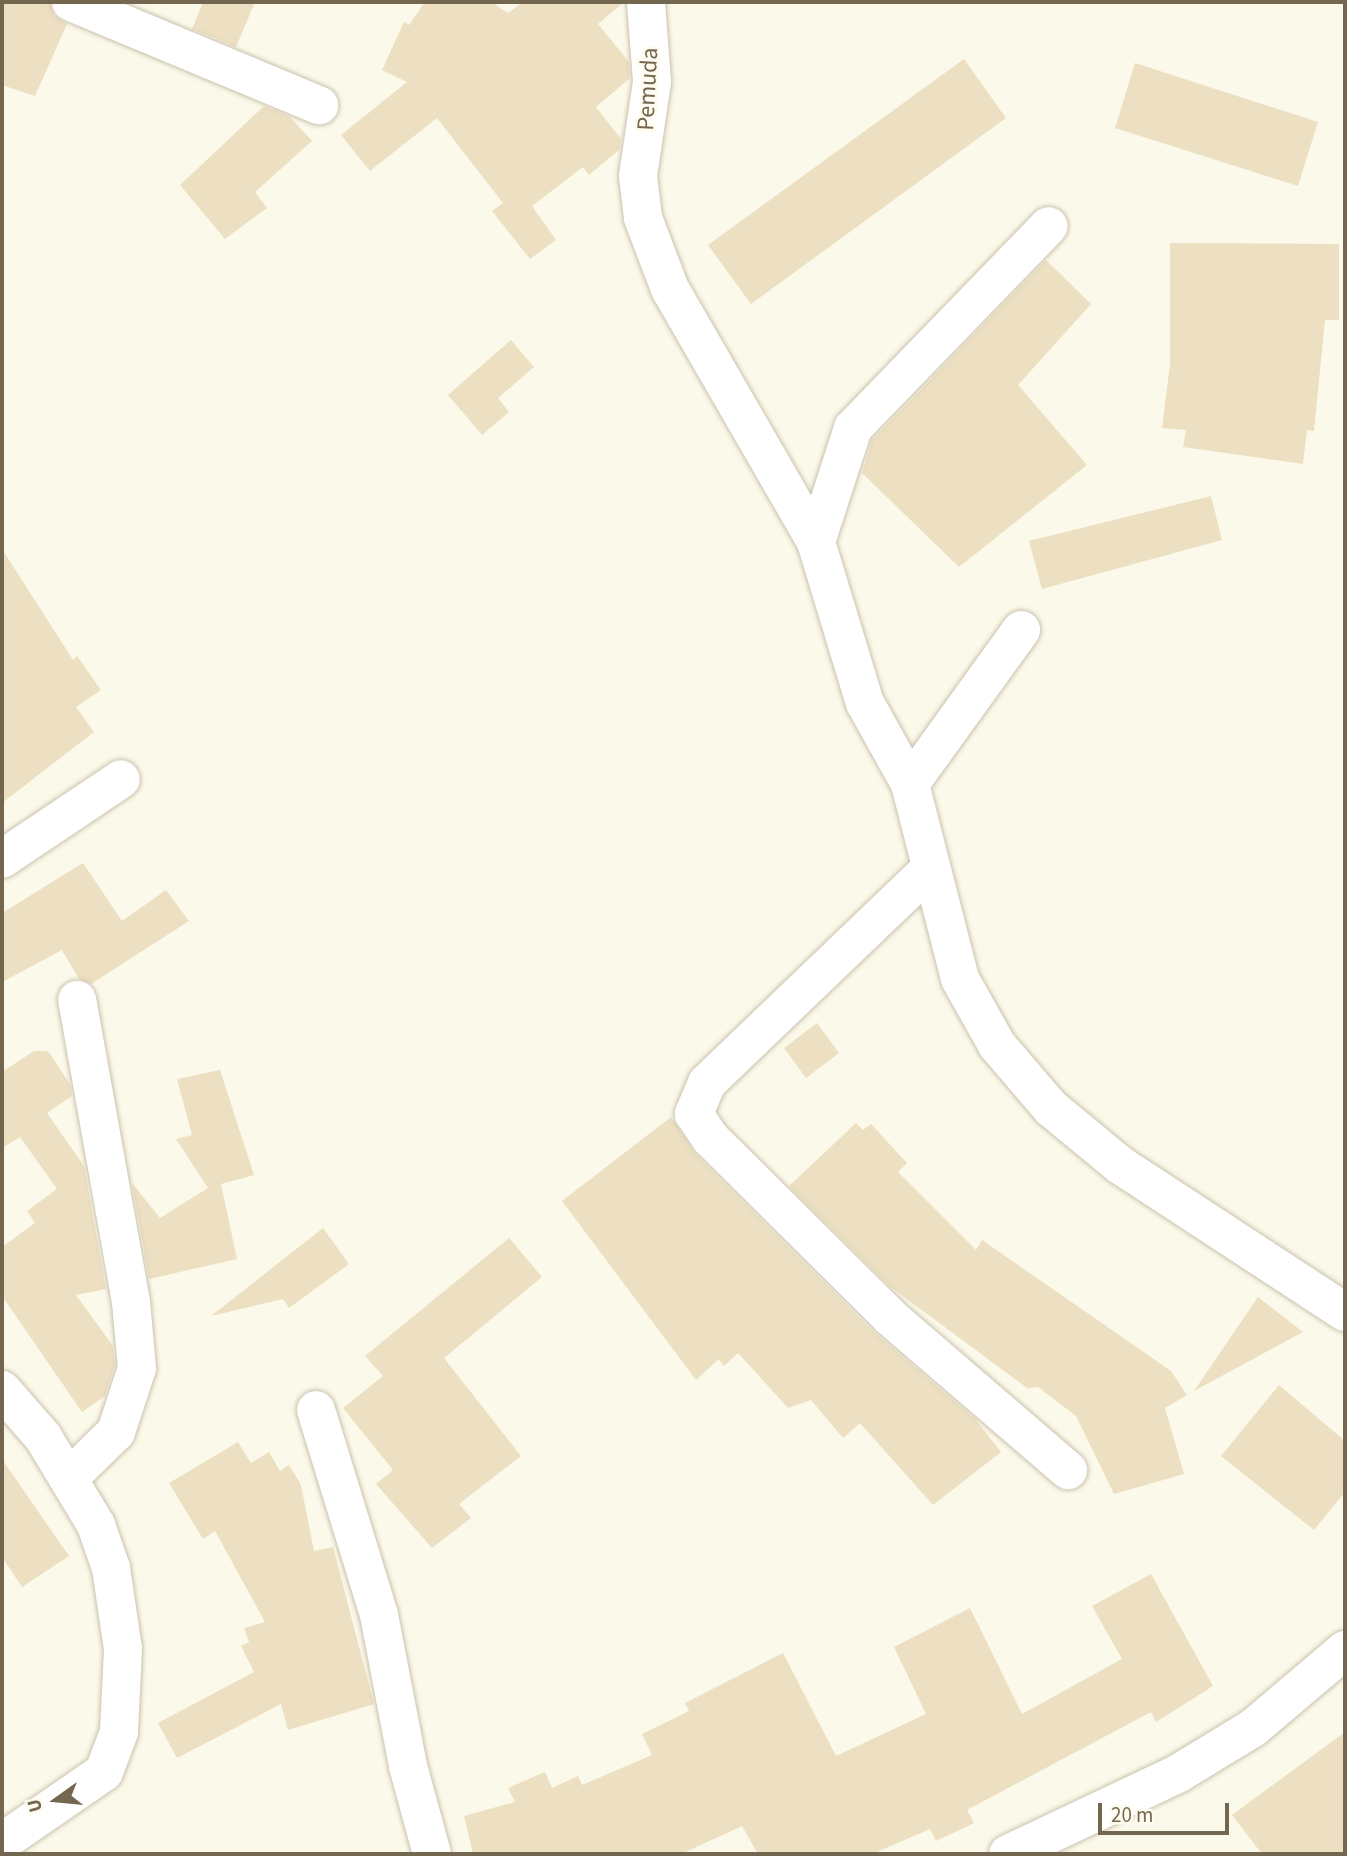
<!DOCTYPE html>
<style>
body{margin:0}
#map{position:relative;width:1347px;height:1856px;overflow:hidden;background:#fbf9ea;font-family:"Source Sans 3",sans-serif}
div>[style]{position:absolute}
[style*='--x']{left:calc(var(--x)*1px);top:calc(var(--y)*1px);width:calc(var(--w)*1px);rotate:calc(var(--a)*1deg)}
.building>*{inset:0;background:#eddfc1}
.roads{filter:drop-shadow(0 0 2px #cac2ad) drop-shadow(0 0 2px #cac2ad)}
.minor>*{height:38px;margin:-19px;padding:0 19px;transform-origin:19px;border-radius:19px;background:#fff}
span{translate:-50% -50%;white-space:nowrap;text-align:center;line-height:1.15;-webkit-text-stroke:6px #fefcf0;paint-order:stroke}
.street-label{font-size:24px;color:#74674f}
.frame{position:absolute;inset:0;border:4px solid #74674f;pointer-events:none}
.north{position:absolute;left:21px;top:1765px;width:70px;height:70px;-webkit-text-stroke:5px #fefcf0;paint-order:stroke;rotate:255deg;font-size:19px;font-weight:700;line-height:28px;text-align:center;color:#74674f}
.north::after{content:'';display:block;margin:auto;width:24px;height:32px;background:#74674f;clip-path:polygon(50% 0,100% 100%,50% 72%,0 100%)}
.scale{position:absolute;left:1098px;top:1803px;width:131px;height:32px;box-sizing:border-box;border:4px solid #74674f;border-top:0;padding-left:9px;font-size:21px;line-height:24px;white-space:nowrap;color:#74674f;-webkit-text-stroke:5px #fefcf0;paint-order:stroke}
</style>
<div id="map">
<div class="building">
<i style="clip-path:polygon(2px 2px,50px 2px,54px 16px,67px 24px,35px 96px,2px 85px)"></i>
<i style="clip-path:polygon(203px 2px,255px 2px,236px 47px,192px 29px)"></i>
<i style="clip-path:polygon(425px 2px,491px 2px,508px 13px,523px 2px,624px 2px,598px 24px,629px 62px,630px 78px,596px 107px,621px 139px,620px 149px,589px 175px,583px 167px,532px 206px,556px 240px,530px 259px,492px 211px,503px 203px,437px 118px,370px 171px,341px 135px,407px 82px,382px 70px,404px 22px,409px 25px)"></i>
<i style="clip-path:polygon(964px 59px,1006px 118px,751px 304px,708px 245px)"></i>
<i style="clip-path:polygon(1135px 63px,1318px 122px,1298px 186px,1115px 128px)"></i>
<i style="clip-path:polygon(264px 106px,289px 116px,312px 141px,255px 192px,267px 208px,225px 239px,180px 185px)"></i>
<i style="clip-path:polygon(1170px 243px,1339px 244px,1339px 320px,1325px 320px,1314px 431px,1307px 430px,1303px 464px,1183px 447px,1186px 430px,1162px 428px,1170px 364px)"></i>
<i style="clip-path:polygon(1046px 260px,1091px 304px,1018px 385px,1087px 465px,959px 567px,862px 473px,872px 440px)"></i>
<i style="clip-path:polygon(511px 340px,534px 367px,498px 398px,509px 412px,482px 435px,448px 395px)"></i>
<i style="clip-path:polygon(1211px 496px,1222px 540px,1042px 589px,1029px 541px)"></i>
<i style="clip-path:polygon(2px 549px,73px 660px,77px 656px,101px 690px,76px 707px,94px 732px,2px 803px)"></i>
<i style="clip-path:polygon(83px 863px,122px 921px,166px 890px,189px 921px,91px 984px,79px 979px,62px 950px,2px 982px,2px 913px)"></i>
<i style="clip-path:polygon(817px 1023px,839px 1053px,806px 1078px,784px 1048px)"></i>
<i style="clip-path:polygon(34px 1051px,48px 1051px,70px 1084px,72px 1096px,47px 1113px,84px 1166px,106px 1289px,76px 1295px,113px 1346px,115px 1365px,105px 1396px,82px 1412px,2px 1296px,2px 1247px,35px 1223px,27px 1211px,57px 1189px,20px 1137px,2px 1148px,2px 1072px)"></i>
<i style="clip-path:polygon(220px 1070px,254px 1175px,221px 1184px,237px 1259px,149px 1279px,132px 1183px,160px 1218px,208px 1188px,176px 1139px,192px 1135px,177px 1079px)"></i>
<i style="clip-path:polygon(671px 1117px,696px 1155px,875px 1333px,975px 1419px,1001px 1452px,933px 1505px,860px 1423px,843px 1438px,811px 1400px,788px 1408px,738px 1353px,724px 1366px,719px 1359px,696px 1380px,562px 1201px)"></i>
<i style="clip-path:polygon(856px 1123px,863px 1130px,871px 1124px,907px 1163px,898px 1172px,976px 1250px,982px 1240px,1171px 1371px,1187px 1395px,1165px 1408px,1184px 1474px,1114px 1494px,1076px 1416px,1038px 1387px,1027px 1388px,892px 1288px,789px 1186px)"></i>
<i style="clip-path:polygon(323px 1228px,349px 1264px,289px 1308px,283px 1299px,211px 1316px)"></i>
<i style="clip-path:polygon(509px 1238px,542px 1277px,444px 1358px,521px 1456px,459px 1504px,471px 1518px,432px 1548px,376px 1484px,393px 1470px,343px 1408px,383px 1376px,365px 1356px)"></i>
<i style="clip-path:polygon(1258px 1297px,1303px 1332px,1194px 1391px)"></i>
<i style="clip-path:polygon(1279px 1385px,1345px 1441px,1345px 1492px,1314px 1530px,1221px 1456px)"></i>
<i style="clip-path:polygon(238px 1442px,251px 1463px,269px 1452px,280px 1471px,289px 1465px,301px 1485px,314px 1551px,333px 1547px,374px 1704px,288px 1730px,281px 1704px,177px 1758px,158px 1723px,254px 1672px,241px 1646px,249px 1642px,244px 1628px,265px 1622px,215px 1531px,203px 1539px,169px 1483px)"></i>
<i style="clip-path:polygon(2px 1459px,69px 1556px,22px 1587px,2px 1557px)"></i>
<i style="clip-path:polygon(1151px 1574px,1213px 1686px,1156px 1722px,1151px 1712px,967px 1810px,974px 1823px,936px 1841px,930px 1829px,872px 1854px,758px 1854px,742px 1826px,681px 1854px,473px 1854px,464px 1816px,515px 1802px,508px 1788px,545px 1772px,552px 1788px,578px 1776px,582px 1785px,652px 1755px,642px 1734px,689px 1711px,685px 1703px,783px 1653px,836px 1756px,926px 1714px,894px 1647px,970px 1608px,1022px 1714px,1122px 1659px,1092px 1606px)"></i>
<i style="clip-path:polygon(1345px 1732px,1345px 1854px,1262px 1854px,1232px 1815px)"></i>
</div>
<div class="roads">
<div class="minor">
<i style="--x:71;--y:2;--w:269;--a:22.6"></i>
<i style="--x:646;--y:2;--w:80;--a:85.7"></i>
<i style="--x:652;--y:82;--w:95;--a:98.5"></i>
<i style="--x:638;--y:176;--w:42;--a:83.2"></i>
<i style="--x:643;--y:218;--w:76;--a:69.2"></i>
<i style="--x:670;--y:289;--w:292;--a:60"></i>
<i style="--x:816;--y:542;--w:168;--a:73.1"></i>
<i style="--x:865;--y:703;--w:93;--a:60.9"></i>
<i style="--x:910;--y:784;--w:201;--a:75.6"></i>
<i style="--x:960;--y:979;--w:76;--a:60.7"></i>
<i style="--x:997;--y:1045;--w:83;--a:49.4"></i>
<i style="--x:1051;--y:1108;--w:89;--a:39.6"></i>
<i style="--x:1120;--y:1165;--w:269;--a:33.2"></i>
<i style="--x:816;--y:542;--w:120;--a:-72"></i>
<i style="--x:853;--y:428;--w:281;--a:-45.9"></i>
<i style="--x:910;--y:784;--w:190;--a:-54.2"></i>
<i style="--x:2;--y:859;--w:143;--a:-33.9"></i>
<i style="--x:930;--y:869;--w:309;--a:136.2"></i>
<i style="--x:707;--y:1083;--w:34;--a:113"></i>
<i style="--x:694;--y:1114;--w:30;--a:56"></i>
<i style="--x:711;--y:1139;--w:252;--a:44.8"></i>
<i style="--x:890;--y:1317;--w:235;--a:40.7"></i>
<i style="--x:2;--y:1390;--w:62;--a:48.9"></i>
<i style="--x:43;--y:1437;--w:103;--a:58.9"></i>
<i style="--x:96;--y:1525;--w:46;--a:70.8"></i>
<i style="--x:111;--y:1568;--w:82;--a:81.6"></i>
<i style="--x:123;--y:1649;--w:83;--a:92.8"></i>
<i style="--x:119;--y:1732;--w:43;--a:110.6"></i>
<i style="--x:104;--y:1772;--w:124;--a:145.5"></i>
<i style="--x:316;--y:1410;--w:214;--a:72.9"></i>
<i style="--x:379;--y:1615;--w:154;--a:79.1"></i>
<i style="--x:408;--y:1766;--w:91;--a:74.7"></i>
<i style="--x:69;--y:1478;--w:66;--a:-44.4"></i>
<i style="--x:116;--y:1432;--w:67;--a:-71.8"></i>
<i style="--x:137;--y:1368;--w:66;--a:-95.2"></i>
<i style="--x:131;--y:1302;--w:307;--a:-100.1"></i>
<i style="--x:1008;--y:1854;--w:189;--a:-25.3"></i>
<i style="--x:1179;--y:1773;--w:87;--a:-31.3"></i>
<i style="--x:1253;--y:1728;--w:121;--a:-40.3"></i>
</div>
</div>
<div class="street-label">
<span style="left:648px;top:89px;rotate:-87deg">Pemuda</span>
</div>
<div class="frame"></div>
<div class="north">U</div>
<div class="scale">20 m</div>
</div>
